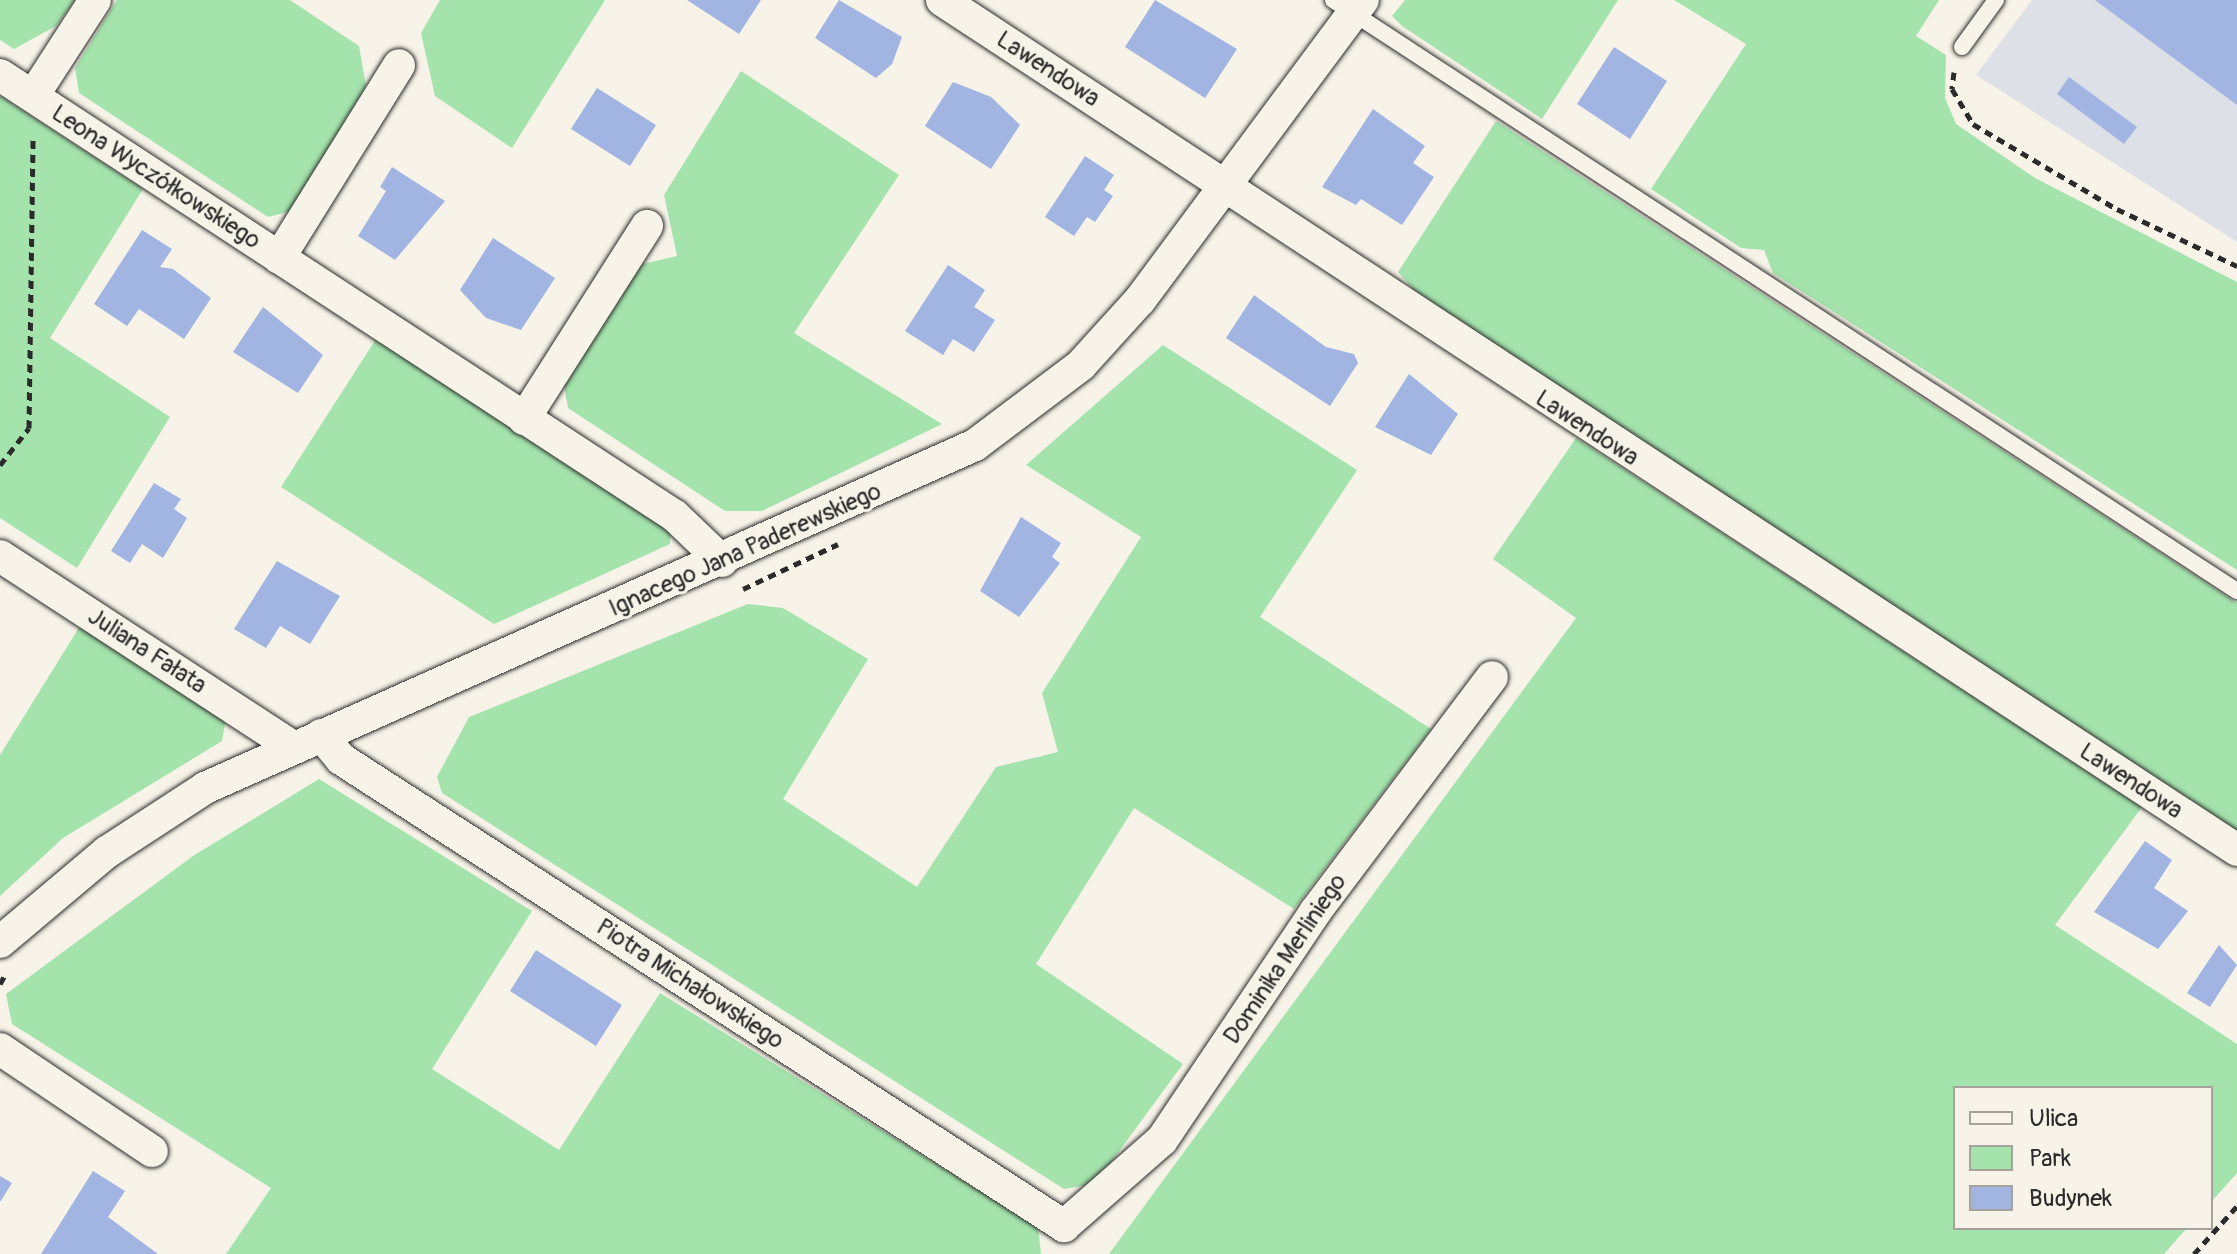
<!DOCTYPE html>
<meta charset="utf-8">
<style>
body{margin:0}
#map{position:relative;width:2237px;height:1254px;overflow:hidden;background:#f7f3e8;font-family:Pangolin,sans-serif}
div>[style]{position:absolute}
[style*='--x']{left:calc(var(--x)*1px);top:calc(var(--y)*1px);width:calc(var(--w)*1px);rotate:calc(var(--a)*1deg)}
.built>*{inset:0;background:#dde0e6}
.green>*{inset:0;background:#a4e3ac}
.building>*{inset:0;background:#a1b4e2}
.path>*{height:5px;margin-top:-2.5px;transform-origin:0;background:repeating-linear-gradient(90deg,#2b2b2b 0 8px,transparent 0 14px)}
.roads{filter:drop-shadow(0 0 2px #2b2b2b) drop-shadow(0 0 2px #2b2b2b)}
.lane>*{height:16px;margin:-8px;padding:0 8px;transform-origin:8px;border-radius:8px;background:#f7f3e8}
.street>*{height:32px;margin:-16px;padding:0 16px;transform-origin:16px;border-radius:16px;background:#f7f3e8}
span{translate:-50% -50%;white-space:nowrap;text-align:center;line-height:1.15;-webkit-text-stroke:6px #f7f3e8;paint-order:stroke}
.street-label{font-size:24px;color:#2b2b2b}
.legend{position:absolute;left:1953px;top:1086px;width:260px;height:144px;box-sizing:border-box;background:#f7f3e8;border:2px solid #a5a39c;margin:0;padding:10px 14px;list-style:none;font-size:24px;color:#2b2b2b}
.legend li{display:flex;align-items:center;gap:16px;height:40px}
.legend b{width:40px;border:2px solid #a5a39c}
</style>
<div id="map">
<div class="built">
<i style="clip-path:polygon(2032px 0,2237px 0,2237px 242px,1976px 75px)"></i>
</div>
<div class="green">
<i style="clip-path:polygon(0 0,75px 0,56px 26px,14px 49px,0 40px)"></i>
<i style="clip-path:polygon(117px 0,290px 0,359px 46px,366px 86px,292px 211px,268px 217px,79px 93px,75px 68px)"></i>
<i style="clip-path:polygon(440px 0,605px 0,512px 148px,435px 96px,421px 33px)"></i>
<i style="clip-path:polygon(1405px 0,1618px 0,1542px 119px,1402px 26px,1392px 16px)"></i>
<i style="clip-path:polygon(1674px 0,1939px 0,1916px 36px,1946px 55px,1945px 98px,1956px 124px,2035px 178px,2237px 282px,2237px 570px,1773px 273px,1764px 250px,1741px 248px,1651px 189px,1746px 44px)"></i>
<i style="clip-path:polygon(741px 71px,899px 175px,794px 333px,942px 424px,762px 511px,725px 511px,568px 408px,564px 386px,638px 265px,677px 256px,664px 195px)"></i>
<i style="clip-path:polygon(0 96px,143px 189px,50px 338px,170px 417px,77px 568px,0 518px)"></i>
<i style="clip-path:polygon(1496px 121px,2237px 603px,2237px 836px,1433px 312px,1398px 272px)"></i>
<i style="clip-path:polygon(376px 339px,671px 530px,670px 544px,494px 624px,281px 487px)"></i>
<i style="clip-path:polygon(1163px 345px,1357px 470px,1260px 617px,1431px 729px,1294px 909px,1134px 808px,1036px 964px,1183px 1064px,1095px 1184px,1064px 1189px,442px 793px,437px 777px,469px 717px,748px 604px,783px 608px,868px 659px,783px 799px,917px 887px,996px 767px,1058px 752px,1042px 693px,1141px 537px,1026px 465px)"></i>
<i style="clip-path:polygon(1576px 438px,2142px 807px,2055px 925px,2237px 1044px,2237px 1173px,2211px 1202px,2211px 1088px,1955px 1088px,1955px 1228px,2187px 1228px,2164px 1254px,1109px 1254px,1576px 618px,1493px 559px)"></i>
<i style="clip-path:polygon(80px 626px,226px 718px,222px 741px,63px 838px,0 896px,0 755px)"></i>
<i style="clip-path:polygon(319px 779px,532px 911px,432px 1069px,559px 1150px,660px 993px,1038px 1227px,1041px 1254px,226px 1254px,271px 1188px,12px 1024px,6px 994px,193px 856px)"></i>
</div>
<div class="building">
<i style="clip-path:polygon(687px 0,761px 0,739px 34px)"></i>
<i style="clip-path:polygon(839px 0,902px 37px,892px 64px,876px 78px,815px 38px)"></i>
<i style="clip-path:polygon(1155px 0,1237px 49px,1205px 98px,1125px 47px)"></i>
<i style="clip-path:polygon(2095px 0,2237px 0,2237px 105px)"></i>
<i style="clip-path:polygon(1614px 47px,1667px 81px,1630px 139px,1577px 104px)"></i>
<i style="clip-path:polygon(2069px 77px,2137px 127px,2124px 144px,2057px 94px)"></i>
<i style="clip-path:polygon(953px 82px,991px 97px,1020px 125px,991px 169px,925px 126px)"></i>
<i style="clip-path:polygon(597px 88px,656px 125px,630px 166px,571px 129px)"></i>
<i style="clip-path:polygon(1373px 109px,1425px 146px,1413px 163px,1434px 177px,1402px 225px,1361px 199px,1356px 205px,1322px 187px)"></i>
<i style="clip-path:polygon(1085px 156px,1114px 175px,1104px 190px,1113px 196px,1095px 222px,1087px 217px,1074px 236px,1045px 217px)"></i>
<i style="clip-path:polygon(392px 167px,445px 201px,395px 260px,358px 236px,386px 191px,380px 187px)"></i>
<i style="clip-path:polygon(142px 230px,172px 249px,160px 267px,173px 269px,211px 298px,184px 339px,139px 309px,127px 326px,94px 304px)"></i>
<i style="clip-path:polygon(493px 238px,555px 278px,521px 330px,486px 318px,460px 290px)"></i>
<i style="clip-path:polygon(948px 265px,985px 290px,974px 307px,995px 320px,974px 352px,953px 339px,943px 355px,905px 331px)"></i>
<i style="clip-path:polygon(1254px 295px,1326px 347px,1354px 354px,1358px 363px,1330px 406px,1226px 338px)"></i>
<i style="clip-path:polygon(263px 307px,323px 355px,298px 393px,233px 352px)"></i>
<i style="clip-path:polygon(1409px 374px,1458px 414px,1431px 455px,1375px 427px)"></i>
<i style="clip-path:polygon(154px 483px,181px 499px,174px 509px,187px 518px,163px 558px,142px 544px,130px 563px,111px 551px)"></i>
<i style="clip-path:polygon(1021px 517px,1061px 543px,1052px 557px,1060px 563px,1019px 617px,980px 591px)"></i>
<i style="clip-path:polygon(277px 561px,340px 596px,310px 644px,280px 626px,266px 648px,234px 629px)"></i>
<i style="clip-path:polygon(2145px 841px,2172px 860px,2154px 888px,2188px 911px,2158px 949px,2094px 912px)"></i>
<i style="clip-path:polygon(2219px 945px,2237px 965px,2210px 1007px,2187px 993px)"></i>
<i style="clip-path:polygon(536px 950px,622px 1005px,596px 1046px,510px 991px)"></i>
<i style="clip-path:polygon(93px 1171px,125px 1191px,108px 1217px,158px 1254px,41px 1254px)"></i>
<i style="clip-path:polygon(0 1176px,12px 1183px,0 1202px)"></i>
</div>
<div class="path">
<i style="--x:1954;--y:72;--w:17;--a:97"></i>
<i style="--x:1952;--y:89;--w:41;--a:59"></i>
<i style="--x:1973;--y:124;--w:167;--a:30.6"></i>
<i style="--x:2117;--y:209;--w:133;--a:25.4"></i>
<i style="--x:0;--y:465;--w:47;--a:-51.9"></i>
<i style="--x:29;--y:428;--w:292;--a:-89.2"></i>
<i style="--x:743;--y:589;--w:105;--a:-25.3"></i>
<i style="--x:0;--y:984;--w:13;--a:-61"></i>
<i style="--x:2194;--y:1254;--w:64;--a:-48.1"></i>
</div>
<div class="roads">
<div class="lane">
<i style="--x:1333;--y:0;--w:1080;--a:33.18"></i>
<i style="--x:1962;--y:47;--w:58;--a:-54.1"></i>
</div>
<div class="street">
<i style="--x:942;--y:0;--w:1549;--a:33.28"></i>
<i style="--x:0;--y:75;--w:806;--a:33.16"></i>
<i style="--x:675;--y:516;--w:65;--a:43.8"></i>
<i style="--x:33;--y:96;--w:114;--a:-57.1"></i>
<i style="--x:279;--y:258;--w:227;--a:-58.1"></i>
<i style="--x:524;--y:419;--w:229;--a:-57.5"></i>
<i style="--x:0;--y:556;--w:350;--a:33.1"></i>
<i style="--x:321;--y:735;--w:31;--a:50"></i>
<i style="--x:341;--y:759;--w:861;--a:32.86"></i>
<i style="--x:1064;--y:1226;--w:130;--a:-41.3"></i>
<i style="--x:1162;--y:1140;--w:275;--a:-56.1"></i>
<i style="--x:1315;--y:912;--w:294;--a:-53"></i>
<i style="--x:0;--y:942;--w:140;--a:-40.1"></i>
<i style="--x:107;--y:852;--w:117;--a:-33.1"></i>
<i style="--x:205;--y:788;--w:843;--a:-24.01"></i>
<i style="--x:975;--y:445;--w:133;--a:-37"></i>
<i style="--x:1081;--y:365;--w:88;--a:-47.8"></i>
<i style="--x:1140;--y:300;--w:374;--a:-53.4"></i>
<i style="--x:0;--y:1049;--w:183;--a:33.9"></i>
</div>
</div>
<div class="street-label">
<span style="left:1048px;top:69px;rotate:33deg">Lawendowa</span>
<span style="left:156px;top:177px;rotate:33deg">Leona Wyczółkowskiego</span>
<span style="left:1587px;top:428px;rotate:33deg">Lawendowa</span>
<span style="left:745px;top:550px;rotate:-24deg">Ignacego Jana Paderewskiego</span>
<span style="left:147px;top:651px;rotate:33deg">Juliana Fałata</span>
<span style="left:2131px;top:781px;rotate:33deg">Lawendowa</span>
<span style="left:1285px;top:959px;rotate:-56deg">Dominika Merliniego</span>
<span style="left:690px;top:984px;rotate:33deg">Piotra Michałowskiego</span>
</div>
<ul class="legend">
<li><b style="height:10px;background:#f7f3e8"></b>Ulica</li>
<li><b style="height:22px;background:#a4e3ac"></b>Park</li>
<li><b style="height:22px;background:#a1b4e2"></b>Budynek</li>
</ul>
</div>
